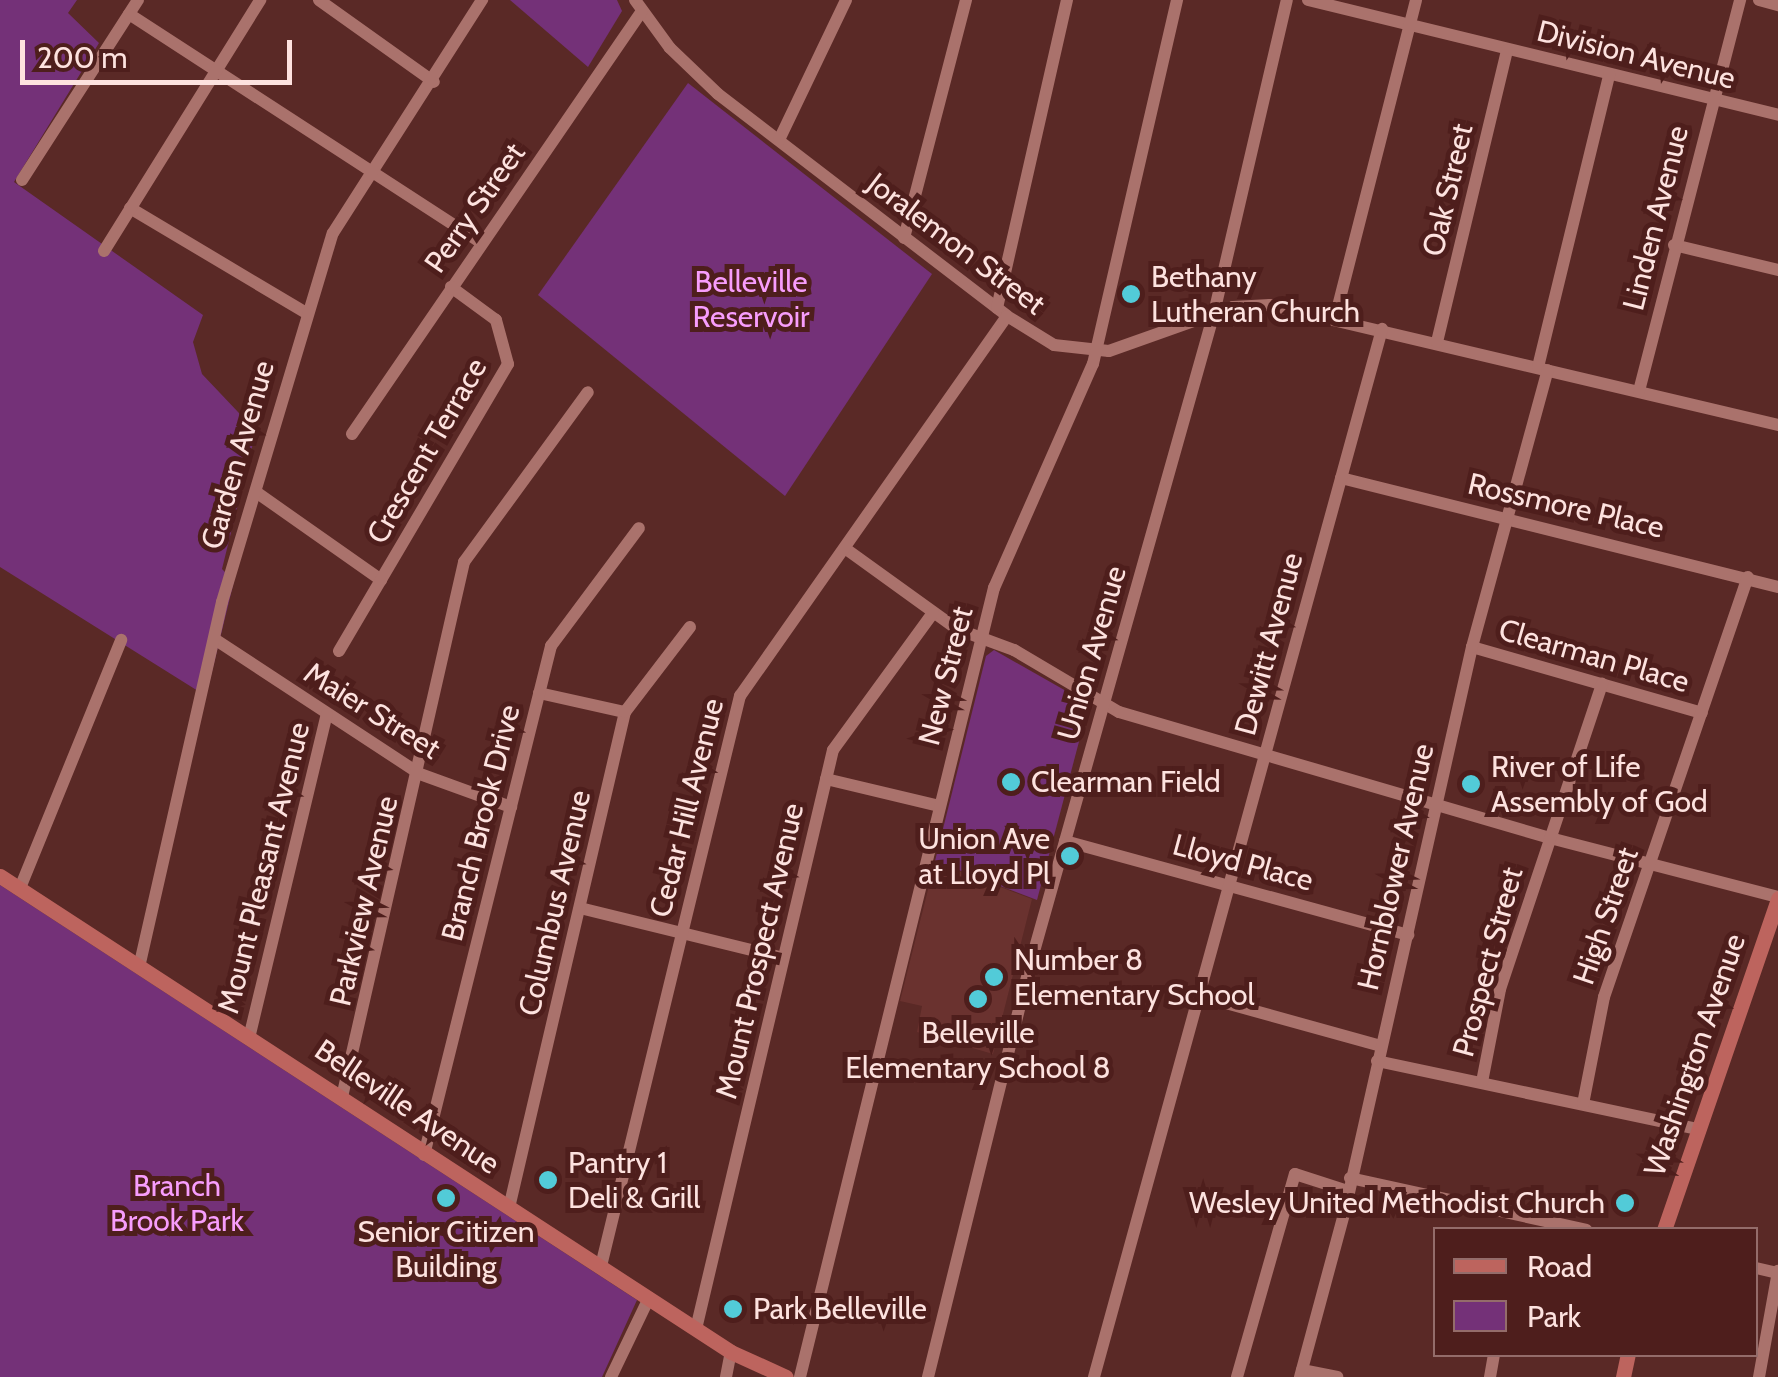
<!DOCTYPE html>
<style>
body{margin:0}
#map{position:relative;width:1778px;height:1377px;overflow:hidden;background:#5a2926;font-family:Cabin,sans-serif}
div>[style]{position:absolute}
[style*='--x']{left:calc(var(--x)*1px);top:calc(var(--y)*1px);width:calc(var(--w)*1px);rotate:calc(var(--a)*1deg)}
.built>*{inset:0;background:#6a322f}
.green>*{inset:0;background:#743178}
.minor>*{height:12px;margin:-6px;padding:0 6px;transform-origin:6px;border-radius:6px;background:#aa726c}
.major>*{height:15px;margin:-7.5px;padding:0 7.5px;transform-origin:7.5px;border-radius:7.5px;background:#bd645e}
.dots>*{width:28px;height:28px;translate:-50% -50%;box-sizing:border-box;border:5px solid #4e1e1c;border-radius:50%}
span{translate:-50% -50%;white-space:nowrap;text-align:center;line-height:1.15;-webkit-text-stroke:10px #4e1e1c;paint-order:stroke}
.street-label{font-size:30px;color:#fde2df}
.poi-label{font-size:30px;color:#fde2df}
.left{translate:0 -50%;text-align:left}
.right{translate:-100% -50%;text-align:right}
.park-label{font-size:30px;color:#f79dfc}
.legend{position:absolute;left:1433px;top:1227px;width:325px;height:130px;box-sizing:border-box;background:#4e1e1c;border:2px solid #946c6a;margin:0;padding:12px 18px;list-style:none;font-size:30px;color:#fde2df}
.legend li{display:flex;align-items:center;gap:20px;height:50px}
.legend b{width:50px;border:2px solid #946c6a}
.scale{position:absolute;left:20px;top:40px;width:272px;height:45px;box-sizing:border-box;border:5px solid #fde2df;border-top:0;padding-left:12px;font-size:30px;line-height:35px;white-space:nowrap;color:#fde2df;-webkit-text-stroke:8px #4e1e1c;paint-order:stroke}
</style>
<div id="map">
<div class="built">
<i style="clip-path:polygon(935px 862px,1032px 899px,993px 1054px,917px 1032px,922px 1006px,900px 1001px)"></i>
</div>
<div class="green">
<i style="clip-path:polygon(0 0,77px 0,68px 13px,99px 43px,14px 182px,203px 315px,193px 342px,202px 374px,256px 431px,222px 569px,234px 581px,206px 696px,0 567px)"></i>
<i style="clip-path:polygon(510px 0,617px 0,622px 11px,588px 67px)"></i>
<i style="clip-path:polygon(688px 83px,932px 274px,785px 496px,538px 295px)"></i>
<i style="clip-path:polygon(994px 650px,1089px 704px,1037px 900px,935px 861px,986px 656px)"></i>
<i style="clip-path:polygon(0 885px,637px 1300px,602px 1377px,0 1377px)"></i>
</div>
<div class="minor">
<i style="--x:319;--y:0;--w:141;--a:35.5"></i>
<i style="--x:635;--y:0;--w:59;--a:53.9"></i>
<i style="--x:670;--y:48;--w:66;--a:43.8"></i>
<i style="--x:718;--y:94;--w:364;--a:37.5"></i>
<i style="--x:1007;--y:316;--w:55;--a:31.7"></i>
<i style="--x:1054;--y:345;--w:55;--a:6.2"></i>
<i style="--x:1109;--y:351;--w:132;--a:-19.5"></i>
<i style="--x:1233;--y:307;--w:37;--a:-3"></i>
<i style="--x:1270;--y:305;--w:522;--a:13.29"></i>
<i style="--x:1308;--y:0;--w:484;--a:13.7"></i>
<i style="--x:1759;--y:0;--w:20;--a:15"></i>
<i style="--x:129;--y:14;--w:420;--a:33"></i>
<i style="--x:779;--y:140;--w:155;--a:-64.4"></i>
<i style="--x:22;--y:180;--w:214;--a:-57.2"></i>
<i style="--x:130;--y:208;--w:205;--a:30.8"></i>
<i style="--x:904;--y:238;--w:246;--a:-75.4"></i>
<i style="--x:1674;--y:245;--w:107;--a:13.5"></i>
<i style="--x:104;--y:251;--w:296;--a:-58.1"></i>
<i style="--x:997;--y:308;--w:316;--a:-77.2"></i>
<i style="--x:1335;--y:318;--w:328;--a:-75.7"></i>
<i style="--x:1437;--y:342;--w:300;--a:-76.5"></i>
<i style="--x:1538;--y:367;--w:301;--a:-76.3"></i>
<i style="--x:1639;--y:391;--w:404;--a:-75.5"></i>
<i style="--x:352;--y:434;--w:513;--a:-55.57"></i>
<i style="--x:1341;--y:478;--w:450;--a:14"></i>
<i style="--x:256;--y:492;--w:153;--a:35.1"></i>
<i style="--x:846;--y:549;--w:137;--a:35.8"></i>
<i style="--x:957;--y:629;--w:61;--a:20.2"></i>
<i style="--x:1014;--y:650;--w:122;--a:30.6"></i>
<i style="--x:1119;--y:712;--w:449;--a:16.3"></i>
<i style="--x:1550;--y:838;--w:236;--a:14.5"></i>
<i style="--x:216;--y:640;--w:244;--a:33.3"></i>
<i style="--x:420;--y:774;--w:97;--a:19.9"></i>
<i style="--x:1472;--y:647;--w:239;--a:16"></i>
<i style="--x:339;--y:651;--w:333;--a:-59.5"></i>
<i style="--x:508;--y:364;--w:46;--a:-105.3"></i>
<i style="--x:496;--y:320;--w:56;--a:-143.7"></i>
<i style="--x:539;--y:693;--w:88;--a:12.5"></i>
<i style="--x:826;--y:779;--w:116;--a:13.4"></i>
<i style="--x:1065;--y:841;--w:356;--a:15.3"></i>
<i style="--x:20;--y:888;--w:268;--a:-67.8"></i>
<i style="--x:580;--y:908;--w:209;--a:13.8"></i>
<i style="--x:140;--y:963;--w:370;--a:-77.2"></i>
<i style="--x:222;--y:602;--w:385;--a:-73.3"></i>
<i style="--x:333;--y:233;--w:277;--a:-57.4"></i>
<i style="--x:1197;--y:995;--w:191;--a:15.5"></i>
<i style="--x:250;--y:1034;--w:329;--a:-76.5"></i>
<i style="--x:1377;--y:1061;--w:327;--a:12"></i>
<i style="--x:1482;--y:1082;--w:95;--a:-79"></i>
<i style="--x:1500;--y:989;--w:322;--a:-71.5"></i>
<i style="--x:342;--y:1097;--w:549;--a:-77.15"></i>
<i style="--x:464;--y:562;--w:210;--a:-53.9"></i>
<i style="--x:1583;--y:1104;--w:109;--a:-78.9"></i>
<i style="--x:1604;--y:997;--w:444;--a:-71.1"></i>
<i style="--x:424;--y:1155;--w:525;--a:-75.99"></i>
<i style="--x:551;--y:646;--w:147;--a:-53.3"></i>
<i style="--x:1350;--y:1178;--w:242;--a:12.4"></i>
<i style="--x:509;--y:1208;--w:509;--a:-76.84"></i>
<i style="--x:625;--y:712;--w:107;--a:-52.6"></i>
<i style="--x:601;--y:1266;--w:587;--a:-76.3"></i>
<i style="--x:740;--y:696;--w:464;--a:-54.9"></i>
<i style="--x:1756;--y:1268;--w:23;--a:13"></i>
<i style="--x:696;--y:1329;--w:595;--a:-76.69"></i>
<i style="--x:833;--y:750;--w:170;--a:-53.9"></i>
<i style="--x:1302;--y:1370;--w:36;--a:11"></i>
<i style="--x:611;--y:1377;--w:88;--a:-64.3"></i>
<i style="--x:726;--y:1377;--w:25;--a:-79"></i>
<i style="--x:800;--y:1377;--w:813;--a:-76.19"></i>
<i style="--x:994;--y:588;--w:245;--a:-66.2"></i>
<i style="--x:1093;--y:364;--w:374;--a:-77"></i>
<i style="--x:928;--y:1377;--w:420;--a:-76.1"></i>
<i style="--x:1029;--y:969;--w:682;--a:-74.25"></i>
<i style="--x:1214;--y:313;--w:321;--a:-76.9"></i>
<i style="--x:1094;--y:1377;--w:1087;--a:-74.63"></i>
<i style="--x:1237;--y:1377;--w:211;--a:-74.1"></i>
<i style="--x:1295;--y:1174;--w:56;--a:17.8"></i>
<i style="--x:1300;--y:1377;--w:177;--a:-74.9"></i>
<i style="--x:1346;--y:1206;--w:573;--a:-77.3"></i>
<i style="--x:1472;--y:647;--w:287;--a:-74.7"></i>
<i style="--x:1490;--y:1377;--w:23;--a:-80"></i>
<i style="--x:1759;--y:1377;--w:108;--a:-79.8"></i>
</div>
<div class="major">
<i style="--x:0;--y:876;--w:872;--a:33.07"></i>
<i style="--x:731;--y:1352;--w:60;--a:24.4"></i>
<i style="--x:1664;--y:1230;--w:351;--a:-71"></i>
<i style="--x:1623;--y:1377;--w:24;--a:-78"></i>
</div>
<div class="dots">
<i style="left:1131px;top:294px;background:#52cbd8"></i>
<i style="left:1011px;top:782px;background:#52cbd8"></i>
<i style="left:1471px;top:784px;background:#52cbd8"></i>
<i style="left:1070px;top:856px;background:#52cbd8"></i>
<i style="left:994px;top:977px;background:#52cbd8"></i>
<i style="left:978px;top:999px;background:#52cbd8"></i>
<i style="left:548px;top:1180px;background:#52cbd8"></i>
<i style="left:446px;top:1198px;background:#52cbd8"></i>
<i style="left:1625px;top:1203px;background:#52cbd8"></i>
<i style="left:733px;top:1309px;background:#52cbd8"></i>
</div>
<div class="street-label">
<span style="left:1636px;top:55px;rotate:14deg">Division Avenue</span>
<span style="left:1448px;top:190px;rotate:-77deg">Oak Street</span>
<span style="left:475px;top:208px;rotate:-55deg">Perry Street</span>
<span style="left:1656px;top:218px;rotate:-76deg">Linden Avenue</span>
<span style="left:956px;top:244px;rotate:37deg">Joralemon Street</span>
<span style="left:427px;top:451px;rotate:-60deg">Crescent Terrace</span>
<span style="left:238px;top:455px;rotate:-74deg">Garden Avenue</span>
<span style="left:1566px;top:506px;rotate:13deg">Rossmore Place</span>
<span style="left:1269px;top:644px;rotate:-75deg">Dewitt Avenue</span>
<span style="left:1092px;top:653px;rotate:-74deg">Union Avenue</span>
<span style="left:1594px;top:656px;rotate:16deg">Clearman Place</span>
<span style="left:946px;top:676px;rotate:-76deg">New Street</span>
<span style="left:372px;top:711px;rotate:32deg">Maier Street</span>
<span style="left:687px;top:808px;rotate:-76deg">Cedar Hill Avenue</span>
<span style="left:481px;top:823px;rotate:-76deg">Branch Brook Drive</span>
<span style="left:1243px;top:863px;rotate:15deg">Lloyd Place</span>
<span style="left:1396px;top:867px;rotate:-77deg">Hornblower Avenue</span>
<span style="left:264px;top:868px;rotate:-76deg">Mount Pleasant Avenue</span>
<span style="left:364px;top:901px;rotate:-77deg">Parkview Avenue</span>
<span style="left:555px;top:903px;rotate:-77deg">Columbus Avenue</span>
<span style="left:1606px;top:916px;rotate:-71deg">High Street</span>
<span style="left:760px;top:951px;rotate:-77deg">Mount Prospect Avenue</span>
<span style="left:1488px;top:962px;rotate:-75deg">Prospect Street</span>
<span style="left:1695px;top:1055px;rotate:-71deg">Washington Avenue</span>
<span style="left:407px;top:1107px;rotate:34deg">Belleville Avenue</span>
</div>
<div class="poi-label">
<span class="left" style="left:1151px;top:294px">Bethany<br>Lutheran Church</span>
<span class="left" style="left:1491px;top:784px">River of Life<br>Assembly of God</span>
<span class="left" style="left:1031px;top:782px">Clearman Field</span>
<span class="right" style="left:1050px;top:856px">Union Ave<br>at Lloyd Pl</span>
<span class="left" style="left:1014px;top:977px">Number 8<br>Elementary School</span>
<span style="left:978px;top:1050px">Belleville<br>Elementary School 8</span>
<span class="left" style="left:568px;top:1180px">Pantry 1<br>Deli &amp; Grill</span>
<span class="right" style="left:1605px;top:1203px">Wesley United Methodist Church</span>
<span style="left:446px;top:1249px">Senior Citizen<br>Building</span>
<span class="left" style="left:753px;top:1309px">Park Belleville</span>
</div>
<div class="park-label">
<span style="left:751px;top:299px">Belleville<br>Reservoir</span>
<span style="left:177px;top:1203px">Branch<br>Brook Park</span>
</div>
<ul class="legend">
<li><b style="height:12px;background:#bd645e"></b>Road</li>
<li><b style="height:28px;background:#743178"></b>Park</li>
</ul>
<div class="scale">200 m</div>
</div>
